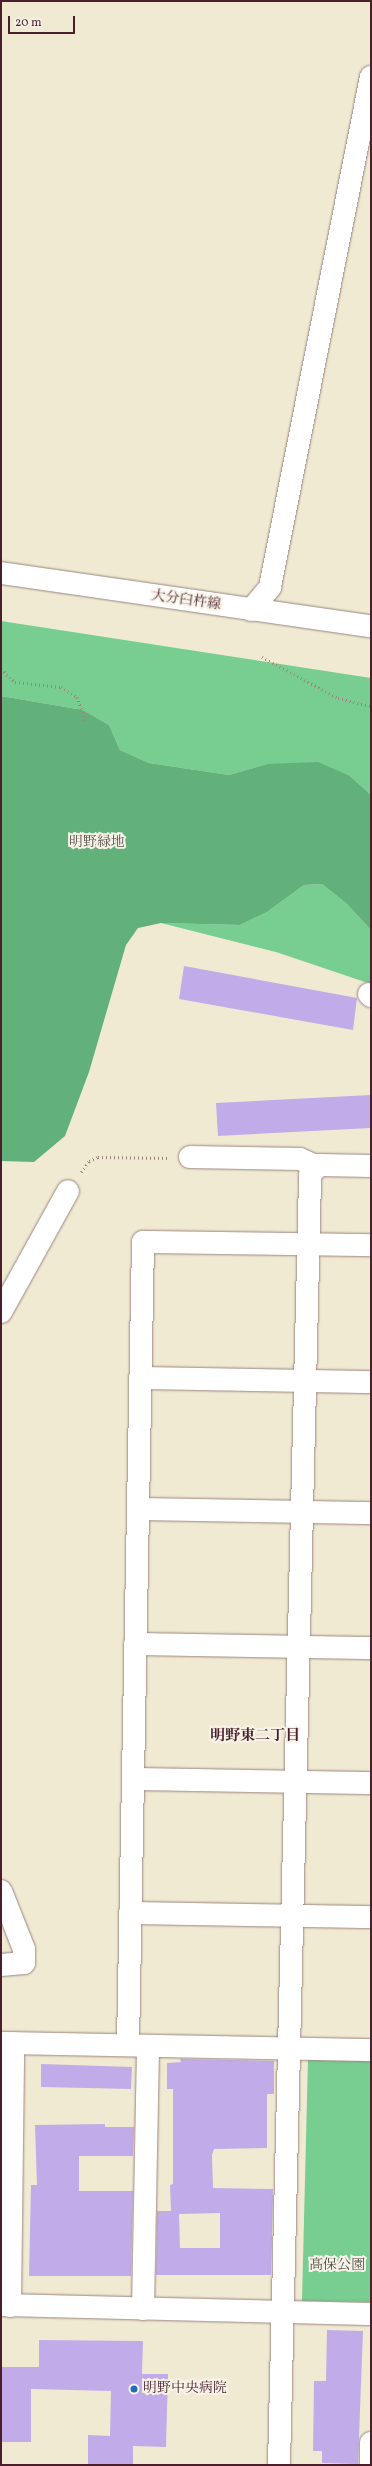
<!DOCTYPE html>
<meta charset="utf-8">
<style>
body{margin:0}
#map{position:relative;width:372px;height:2466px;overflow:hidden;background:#f0ead3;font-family:Vollkorn,"Noto Serif JP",serif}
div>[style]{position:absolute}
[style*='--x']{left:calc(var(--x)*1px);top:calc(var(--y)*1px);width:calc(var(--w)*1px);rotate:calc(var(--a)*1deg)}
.green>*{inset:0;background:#78cd90}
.forest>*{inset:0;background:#62b07a}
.building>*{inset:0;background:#c1ace9}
.path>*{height:2.5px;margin-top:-1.25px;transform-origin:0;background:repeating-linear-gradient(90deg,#9d847f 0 1px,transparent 0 4px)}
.roads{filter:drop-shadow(0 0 1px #9d847f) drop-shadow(0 0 1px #9d847f)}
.minor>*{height:22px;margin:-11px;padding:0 11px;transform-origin:11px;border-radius:11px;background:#fff}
.major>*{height:22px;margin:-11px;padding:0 11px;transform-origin:11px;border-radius:11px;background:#fff}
.dots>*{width:11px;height:11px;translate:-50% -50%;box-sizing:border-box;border:2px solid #f7f3e8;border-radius:50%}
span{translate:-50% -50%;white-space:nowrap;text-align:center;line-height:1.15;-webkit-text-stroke:4px #f7f3e8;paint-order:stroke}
.street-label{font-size:14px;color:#4a1f2b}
.park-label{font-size:14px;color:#585349}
.poi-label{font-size:14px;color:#4a1f2b}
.left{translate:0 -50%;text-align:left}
.neighbourhood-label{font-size:15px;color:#4a1f2b;font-weight:700}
.frame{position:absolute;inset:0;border:2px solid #4a1f2b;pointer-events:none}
.scale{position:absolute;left:8px;top:16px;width:67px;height:18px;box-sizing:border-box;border:2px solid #4a1f2b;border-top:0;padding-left:5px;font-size:12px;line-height:14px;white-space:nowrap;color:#4a1f2b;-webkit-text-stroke:3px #f7f3e8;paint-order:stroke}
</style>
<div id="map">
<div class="green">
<i style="clip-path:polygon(1px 621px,371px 678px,371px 795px,350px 776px,267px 764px,229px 775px,149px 763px,120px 750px,109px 725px,83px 710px,1px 696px)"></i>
<i style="clip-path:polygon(322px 884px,347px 904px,371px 930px,371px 984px,276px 952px,161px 923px,240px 925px,267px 912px,304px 885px)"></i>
<i style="clip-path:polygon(308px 2059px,371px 2060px,371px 2302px,302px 2301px)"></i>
</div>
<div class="forest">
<i style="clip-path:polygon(1px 696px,83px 710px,109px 725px,120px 750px,149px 763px,229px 775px,267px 764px,318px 762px,350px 776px,371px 795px,371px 930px,347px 904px,322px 884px,304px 885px,267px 912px,240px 925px,161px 923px,138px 928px,126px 945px,89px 1072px,65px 1136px,34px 1162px,1px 1161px)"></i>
</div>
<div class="building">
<i style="clip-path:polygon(184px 966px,357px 998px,353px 1030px,179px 999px)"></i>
<i style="clip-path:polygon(371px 1095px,371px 1128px,218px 1136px,216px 1103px)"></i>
<i style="clip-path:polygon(evenodd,180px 2059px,274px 2061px,274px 2094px,267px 2094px,267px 2148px,214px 2149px,212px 2155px,213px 2188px,273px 2189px,271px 2275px,156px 2275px,157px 2211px,171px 2211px,170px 2185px,173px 2184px,173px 2089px,167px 2089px,167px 2063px,181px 2062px,180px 2059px,220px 2213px,220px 2248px,180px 2248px,179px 2214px,220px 2213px)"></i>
<i style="clip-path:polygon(41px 2064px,132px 2067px,131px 2089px,41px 2087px)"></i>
<i style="clip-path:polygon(105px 2124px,105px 2127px,134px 2127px,133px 2156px,79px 2156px,79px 2191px,133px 2191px,131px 2276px,29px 2276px,31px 2185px,37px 2185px,35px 2125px)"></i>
<i style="clip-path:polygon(327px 2330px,363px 2331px,358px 2464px,322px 2463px,322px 2451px,313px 2451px,314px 2381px,326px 2381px)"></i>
<i style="clip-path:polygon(39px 2340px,143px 2341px,142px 2374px,168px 2374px,166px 2447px,133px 2446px,133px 2465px,88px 2465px,88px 2435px,110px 2436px,111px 2391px,31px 2389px,31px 2442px,1px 2442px,1px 2367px,39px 2367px)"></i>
</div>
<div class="path">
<i style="--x:262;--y:657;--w:86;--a:28.3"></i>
<i style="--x:338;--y:698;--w:34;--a:14"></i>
<i style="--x:1;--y:669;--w:19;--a:43"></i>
<i style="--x:15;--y:682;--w:46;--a:6.2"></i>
<i style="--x:61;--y:687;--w:19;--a:32"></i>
<i style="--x:77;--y:697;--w:26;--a:69"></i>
<i style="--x:81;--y:1172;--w:14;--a:-54"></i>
<i style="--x:89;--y:1161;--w:10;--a:-24"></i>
<i style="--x:98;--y:1157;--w:71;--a:0.8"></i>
</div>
<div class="roads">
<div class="minor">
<i style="--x:251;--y:610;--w:30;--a:-50"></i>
<i style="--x:270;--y:587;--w:520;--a:-78.8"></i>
<i style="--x:369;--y:994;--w:3;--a:45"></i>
<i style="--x:190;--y:1157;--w:110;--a:1"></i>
<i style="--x:300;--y:1159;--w:17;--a:24"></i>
<i style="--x:1;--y:1312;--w:138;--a:-61"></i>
<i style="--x:140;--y:1378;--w:231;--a:1"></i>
<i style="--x:138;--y:1509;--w:233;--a:1"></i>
<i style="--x:135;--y:1644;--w:236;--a:1"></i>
<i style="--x:133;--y:1779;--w:238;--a:1"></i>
<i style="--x:1;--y:1891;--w:62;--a:68.4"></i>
<i style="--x:24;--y:1949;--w:14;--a:90"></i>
<i style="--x:24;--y:1963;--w:23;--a:175"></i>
<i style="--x:130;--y:1913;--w:241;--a:1"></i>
<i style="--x:1;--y:2043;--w:370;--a:1.1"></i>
<i style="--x:128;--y:2045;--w:803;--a:-88.93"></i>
<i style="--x:143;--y:1242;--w:228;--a:0.8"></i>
<i style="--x:1;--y:2305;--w:370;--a:1.4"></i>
<i style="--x:10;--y:2306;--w:263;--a:-89.3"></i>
<i style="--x:143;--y:2309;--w:263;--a:-88.9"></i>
<i style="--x:279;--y:2465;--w:1290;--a:-88.62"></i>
<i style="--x:310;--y:1175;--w:13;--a:-48"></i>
<i style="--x:319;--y:1165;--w:52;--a:1.1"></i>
<i style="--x:371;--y:2465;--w:22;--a:-90"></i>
</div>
<div class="major">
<i style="--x:1;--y:573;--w:374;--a:8.2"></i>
</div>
</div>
<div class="dots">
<i style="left:134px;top:2389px;background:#1f6fb2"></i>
</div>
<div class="street-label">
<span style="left:186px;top:601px;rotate:8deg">大分臼杵線</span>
</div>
<div class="park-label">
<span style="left:97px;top:843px">明野緑地</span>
<span style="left:337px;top:2266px">髙保公園</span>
</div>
<div class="poi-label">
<span class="left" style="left:143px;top:2389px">明野中央病院</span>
</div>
<div class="neighbourhood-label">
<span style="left:255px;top:1737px">明野東二丁目</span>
</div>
<div class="frame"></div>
<div class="scale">20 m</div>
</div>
